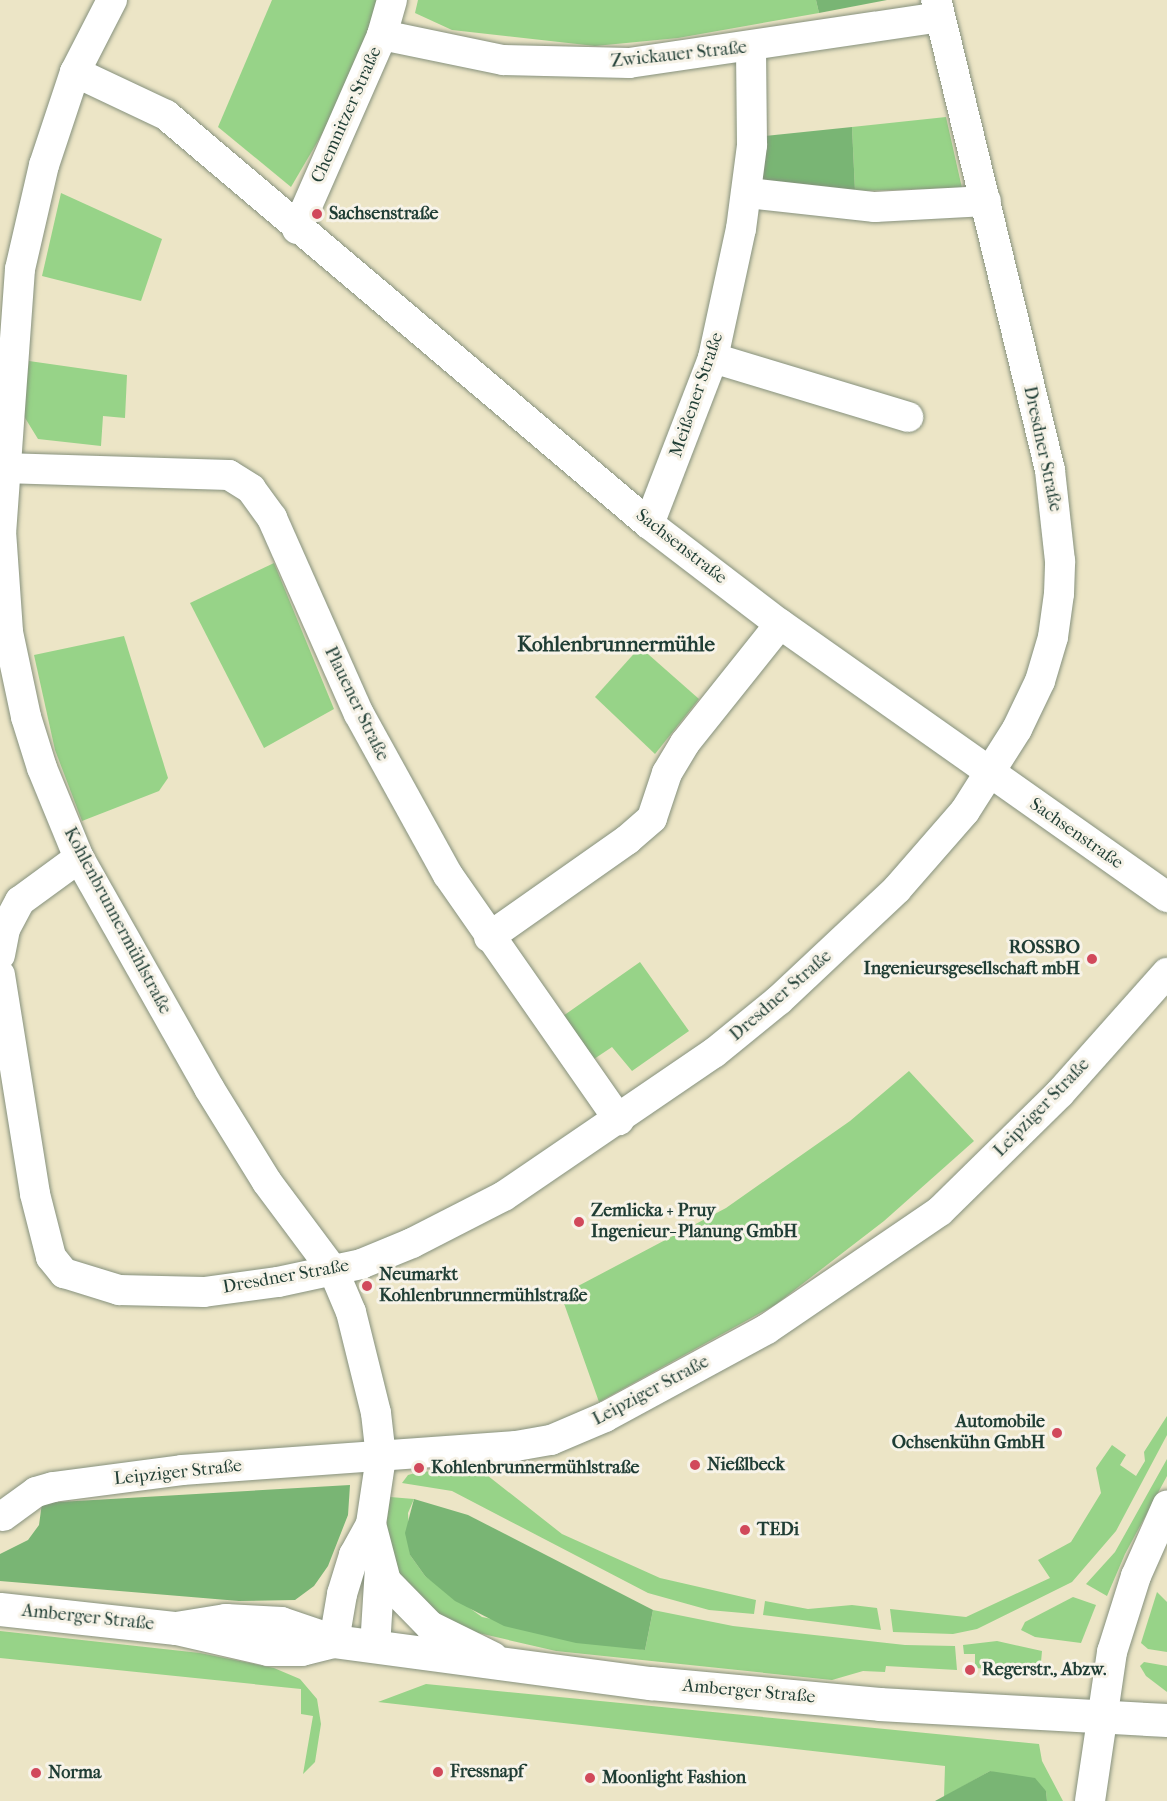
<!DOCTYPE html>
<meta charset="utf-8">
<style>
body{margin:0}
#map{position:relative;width:1167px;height:1801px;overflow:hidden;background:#ece5c6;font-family:"IM FELL French Canon",serif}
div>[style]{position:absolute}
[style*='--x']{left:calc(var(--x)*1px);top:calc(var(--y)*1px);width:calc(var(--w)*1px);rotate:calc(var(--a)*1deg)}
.green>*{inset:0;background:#97d388}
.forest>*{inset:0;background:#79b574}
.roads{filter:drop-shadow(0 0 2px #86917d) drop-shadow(0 0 2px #86917d)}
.minor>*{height:30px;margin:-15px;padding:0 15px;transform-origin:15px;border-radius:15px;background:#fff}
.major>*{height:33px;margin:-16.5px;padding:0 16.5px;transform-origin:16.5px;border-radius:16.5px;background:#fff}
.dots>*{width:16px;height:16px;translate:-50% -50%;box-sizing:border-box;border:3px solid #f7f3e8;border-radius:50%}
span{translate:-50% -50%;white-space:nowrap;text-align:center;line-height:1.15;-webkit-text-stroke:6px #f7f3e8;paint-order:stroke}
.street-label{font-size:18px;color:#1f3d34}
.poi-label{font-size:18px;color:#1f3d34;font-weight:700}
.left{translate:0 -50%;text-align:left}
.right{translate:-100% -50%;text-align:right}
.quarter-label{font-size:21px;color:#1f3d34;font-weight:700}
</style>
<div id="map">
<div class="green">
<i style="clip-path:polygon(272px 0,377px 0,371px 30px,342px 100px,291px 187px,218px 127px)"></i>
<i style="clip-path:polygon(418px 0,816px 0,819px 13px,678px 38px,595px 46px,452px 30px,415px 13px)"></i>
<i style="clip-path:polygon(946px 117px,962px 188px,855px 191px,852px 127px)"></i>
<i style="clip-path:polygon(61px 193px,162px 239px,141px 301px,42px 276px)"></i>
<i style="clip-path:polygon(29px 361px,127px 375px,125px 418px,103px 416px,101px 446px,38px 439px,22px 413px)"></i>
<i style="clip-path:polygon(274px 563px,334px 709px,264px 748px,190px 603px)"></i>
<i style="clip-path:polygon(124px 636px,168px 778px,159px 791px,82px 821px,55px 750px,34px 655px)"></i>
<i style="clip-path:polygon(640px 647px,699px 699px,655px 754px,595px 697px)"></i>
<i style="clip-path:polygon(640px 962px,689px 1031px,632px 1071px,612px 1047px,594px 1059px,563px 1016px)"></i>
<i style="clip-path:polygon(909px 1071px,974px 1141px,884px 1221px,775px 1305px,599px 1402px,561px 1295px,726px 1208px,850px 1121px)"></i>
<i style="clip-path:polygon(1167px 1416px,1167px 1435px,1116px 1531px,1072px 1582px,977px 1629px,953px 1634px,893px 1632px,890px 1609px,966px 1617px,1050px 1578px,1038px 1560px,1071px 1542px,1101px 1493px,1096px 1468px,1112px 1445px,1126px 1455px,1120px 1465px,1136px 1476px,1145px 1461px,1144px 1452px)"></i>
<i style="clip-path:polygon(1167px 1459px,1167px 1476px,1125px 1554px,1107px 1596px,1086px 1584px,1115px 1552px)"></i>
<i style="clip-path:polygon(478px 1468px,562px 1534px,660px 1578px,756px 1600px,754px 1614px,709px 1610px,648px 1593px,452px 1491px,402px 1483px,408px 1475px,419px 1472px)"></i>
<i style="clip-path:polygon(390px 1497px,414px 1499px,408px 1513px,410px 1555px,425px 1576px,482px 1617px,645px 1650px,653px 1610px,733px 1626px,905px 1645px,955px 1646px,957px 1670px,886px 1666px,885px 1672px,863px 1671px,832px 1680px,556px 1651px,461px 1629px,446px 1623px,401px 1577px,388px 1550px,386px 1529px)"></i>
<i style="clip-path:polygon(1157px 1592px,1167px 1602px,1167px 1652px,1148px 1649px,1141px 1643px)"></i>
<i style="clip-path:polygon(1073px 1597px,1096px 1605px,1081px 1643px,1035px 1637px,1021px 1630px,1025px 1622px)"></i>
<i style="clip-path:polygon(765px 1601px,808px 1609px,852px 1605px,877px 1608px,881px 1630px,763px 1615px)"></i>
<i style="clip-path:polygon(0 1631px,200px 1653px,274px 1668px,300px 1679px,317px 1699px,321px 1724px,315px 1762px,303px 1774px,313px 1716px,301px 1714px,301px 1689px,0 1658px)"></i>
<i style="clip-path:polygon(997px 1641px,1042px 1651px,1040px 1673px,975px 1668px,975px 1654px,964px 1654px,963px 1645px)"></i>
<i style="clip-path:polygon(1144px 1662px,1167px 1666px,1167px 1692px,1146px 1676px,1140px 1666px)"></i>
<i style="clip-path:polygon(426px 1684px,1039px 1744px,1042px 1761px,1063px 1801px,1047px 1801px,1046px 1791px,990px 1771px,944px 1797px,945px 1766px,378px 1702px)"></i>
</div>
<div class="forest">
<i style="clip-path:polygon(816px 0,887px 0,819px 13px)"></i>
<i style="clip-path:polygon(852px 127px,855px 191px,762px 187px,765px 136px)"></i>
<i style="clip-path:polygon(350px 1485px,348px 1515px,328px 1566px,314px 1586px,295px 1600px,239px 1601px,0 1581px,0 1554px,28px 1540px,39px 1525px,42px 1503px)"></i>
<i style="clip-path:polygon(414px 1499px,468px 1515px,653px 1610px,645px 1650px,576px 1643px,504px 1626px,455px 1601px,425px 1576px,410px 1555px,405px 1533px)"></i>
<i style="clip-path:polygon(990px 1771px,1035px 1778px,1046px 1791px,1047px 1801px,935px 1801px)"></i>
</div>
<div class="roads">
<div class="minor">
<i style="--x:112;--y:0;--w:81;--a:117.2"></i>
<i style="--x:75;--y:72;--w:98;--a:108.4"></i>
<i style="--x:44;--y:165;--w:107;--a:103"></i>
<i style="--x:20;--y:269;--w:263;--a:94.1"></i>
<i style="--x:1;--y:531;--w:101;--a:86"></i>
<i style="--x:8;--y:632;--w:87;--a:78"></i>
<i style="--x:26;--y:717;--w:53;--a:72.6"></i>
<i style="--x:42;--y:768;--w:97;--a:67.7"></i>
<i style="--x:79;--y:858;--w:264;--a:60.5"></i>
<i style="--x:209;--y:1088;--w:110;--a:58.3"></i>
<i style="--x:267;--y:1182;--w:112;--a:53.3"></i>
<i style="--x:334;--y:1272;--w:43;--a:67"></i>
<i style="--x:351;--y:1312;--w:104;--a:76.1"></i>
<i style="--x:376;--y:1413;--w:44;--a:83.5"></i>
<i style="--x:381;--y:1457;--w:68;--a:98.5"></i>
<i style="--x:371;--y:1524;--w:59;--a:75.3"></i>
<i style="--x:386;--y:1581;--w:63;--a:45.6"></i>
<i style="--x:430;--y:1626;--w:70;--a:26.2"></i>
<i style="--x:382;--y:35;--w:124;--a:11.7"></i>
<i style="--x:503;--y:60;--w:126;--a:1.4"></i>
<i style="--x:629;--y:63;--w:314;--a:-8.4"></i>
<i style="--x:75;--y:72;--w:101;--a:25.3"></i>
<i style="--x:166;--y:115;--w:633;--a:40.26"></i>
<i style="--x:649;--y:524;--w:165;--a:37.4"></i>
<i style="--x:780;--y:624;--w:474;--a:35.2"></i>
<i style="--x:748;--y:193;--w:128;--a:6.3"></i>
<i style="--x:875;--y:207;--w:111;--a:-3.1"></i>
<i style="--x:297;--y:229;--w:212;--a:-66.3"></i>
<i style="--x:382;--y:35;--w:36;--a:-74"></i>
<i style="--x:713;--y:358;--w:204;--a:16.8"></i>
<i style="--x:3;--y:468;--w:226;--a:1.8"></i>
<i style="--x:229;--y:475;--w:26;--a:32"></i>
<i style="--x:251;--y:489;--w:36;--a:54"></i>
<i style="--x:272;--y:518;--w:214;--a:66.1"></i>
<i style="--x:359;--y:714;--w:184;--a:61.1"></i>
<i style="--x:448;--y:875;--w:299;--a:55.1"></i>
<i style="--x:649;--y:524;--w:178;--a:-68.9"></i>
<i style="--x:713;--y:358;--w:132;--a:-77.8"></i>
<i style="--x:741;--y:229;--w:85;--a:-82.5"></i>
<i style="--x:752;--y:145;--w:97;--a:-90.6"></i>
<i style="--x:489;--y:937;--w:169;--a:-35.1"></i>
<i style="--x:627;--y:840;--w:33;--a:-41"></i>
<i style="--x:652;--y:818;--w:47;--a:-71.6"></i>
<i style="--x:667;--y:773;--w:35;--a:-59"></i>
<i style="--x:685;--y:743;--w:152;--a:-51.4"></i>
<i style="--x:0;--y:955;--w:26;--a:-79"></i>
<i style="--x:5;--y:929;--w:32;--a:-62"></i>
<i style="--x:20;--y:901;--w:73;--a:-36.1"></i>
<i style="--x:0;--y:975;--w:222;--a:80.9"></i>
<i style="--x:35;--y:1194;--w:65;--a:75.7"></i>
<i style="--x:51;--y:1257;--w:21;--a:51"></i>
<i style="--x:64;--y:1273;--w:58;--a:17.2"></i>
<i style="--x:119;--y:1290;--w:85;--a:1.3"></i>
<i style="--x:204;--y:1292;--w:75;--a:-7.7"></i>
<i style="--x:278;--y:1282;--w:85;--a:-12.2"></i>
<i style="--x:361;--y:1264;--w:55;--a:-22.4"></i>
<i style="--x:412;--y:1243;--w:103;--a:-27.1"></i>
<i style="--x:504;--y:1196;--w:254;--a:-34.3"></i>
<i style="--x:714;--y:1053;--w:84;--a:-39.2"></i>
<i style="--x:779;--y:1000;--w:162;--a:-43.2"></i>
<i style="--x:897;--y:889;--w:103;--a:-48.9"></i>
<i style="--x:965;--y:811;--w:97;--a:-57.6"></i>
<i style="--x:1017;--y:729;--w:53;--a:-64.4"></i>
<i style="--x:1040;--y:681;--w:46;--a:-73.5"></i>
<i style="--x:1053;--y:637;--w:43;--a:-82.1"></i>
<i style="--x:1059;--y:594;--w:33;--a:-88"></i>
<i style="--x:1060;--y:561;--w:92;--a:-96.3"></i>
<i style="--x:1050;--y:470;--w:484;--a:-103.6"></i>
<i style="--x:3;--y:1516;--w:41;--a:-36"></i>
<i style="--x:36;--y:1492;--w:18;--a:-16"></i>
<i style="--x:53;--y:1487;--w:130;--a:-7.5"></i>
<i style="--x:182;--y:1470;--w:335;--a:-4.1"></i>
<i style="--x:516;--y:1446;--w:36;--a:-10"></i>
<i style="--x:551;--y:1440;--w:59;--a:-23.1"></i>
<i style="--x:605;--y:1417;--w:184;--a:-28.5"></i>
<i style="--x:767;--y:1329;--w:209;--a:-34.3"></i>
<i style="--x:940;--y:1211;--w:168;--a:-44.5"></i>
<i style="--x:1060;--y:1093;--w:161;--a:-48.3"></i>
<i style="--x:334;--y:1641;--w:48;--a:-80.3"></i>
<i style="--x:342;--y:1594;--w:41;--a:-72.9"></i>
<i style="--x:354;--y:1555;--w:35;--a:-61"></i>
<i style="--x:375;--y:1647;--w:79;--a:-86.4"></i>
<i style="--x:1090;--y:1801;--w:151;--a:-81.6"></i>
<i style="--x:1112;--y:1652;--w:80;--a:-72.5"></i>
<i style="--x:1136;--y:1576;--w:77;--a:-66.1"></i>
</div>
<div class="major">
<i style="--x:0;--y:1609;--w:177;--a:6.2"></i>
<i style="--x:176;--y:1628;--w:94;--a:12.9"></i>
<i style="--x:268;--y:1649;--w:33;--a:0"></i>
<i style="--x:301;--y:1649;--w:34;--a:-14"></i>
<i style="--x:176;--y:1628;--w:50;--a:-9.3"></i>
<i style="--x:225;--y:1620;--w:56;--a:3.1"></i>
<i style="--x:281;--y:1623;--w:56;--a:18.8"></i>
<i style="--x:334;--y:1641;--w:319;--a:7.6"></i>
<i style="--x:650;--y:1683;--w:230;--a:5.2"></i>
<i style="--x:879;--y:1704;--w:288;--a:3.2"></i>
</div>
</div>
<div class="dots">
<i style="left:317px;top:214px;background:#d1495b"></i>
<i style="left:1092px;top:959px;background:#d1495b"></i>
<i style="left:579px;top:1222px;background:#d1495b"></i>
<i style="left:367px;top:1286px;background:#d1495b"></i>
<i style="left:1057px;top:1433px;background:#d1495b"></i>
<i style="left:695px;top:1465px;background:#d1495b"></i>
<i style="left:419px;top:1468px;background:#d1495b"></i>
<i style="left:745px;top:1530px;background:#d1495b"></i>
<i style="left:970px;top:1670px;background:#d1495b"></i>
<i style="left:438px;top:1772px;background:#d1495b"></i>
<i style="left:36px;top:1773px;background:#d1495b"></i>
<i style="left:590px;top:1778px;background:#d1495b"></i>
</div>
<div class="street-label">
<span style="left:679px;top:55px;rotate:-6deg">Zwickauer Straße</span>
<span style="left:347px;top:115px;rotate:-66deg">Chemnitzer Straße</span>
<span style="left:697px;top:395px;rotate:-71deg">Meißener Straße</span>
<span style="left:1042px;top:449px;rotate:78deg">Dresdner Straße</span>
<span style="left:681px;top:547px;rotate:38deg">Sachsenstraße</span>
<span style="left:356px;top:704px;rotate:64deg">Plauener Straße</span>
<span style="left:1076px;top:834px;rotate:35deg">Sachsenstraße</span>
<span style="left:117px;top:921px;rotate:62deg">Kohlenbrunnermühlstraße</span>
<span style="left:781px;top:996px;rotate:-41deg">Dresdner Straße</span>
<span style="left:1042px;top:1108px;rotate:-46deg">Leipziger Straße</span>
<span style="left:286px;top:1277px;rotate:-10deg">Dresdner Straße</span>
<span style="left:651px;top:1391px;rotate:-28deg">Leipziger Straße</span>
<span style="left:178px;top:1473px;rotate:-6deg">Leipziger Straße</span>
<span style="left:88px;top:1618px;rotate:6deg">Amberger Straße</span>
<span style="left:749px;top:1692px;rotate:5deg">Amberger Straße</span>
</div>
<div class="poi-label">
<span class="left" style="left:329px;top:214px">Sachsenstraße</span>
<span class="right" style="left:1080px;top:959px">ROSSBO<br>Ingenieursgesellschaft mbH</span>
<span class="left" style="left:591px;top:1222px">Zemlicka + Pruy<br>Ingenieur- Planung GmbH</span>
<span class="left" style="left:379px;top:1286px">Neumarkt<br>Kohlenbrunnermühlstraße</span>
<span class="right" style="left:1045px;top:1433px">Automobile<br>Ochsenkühn GmbH</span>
<span class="left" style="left:707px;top:1465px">Nießlbeck</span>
<span class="left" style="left:431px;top:1468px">Kohlenbrunnermühlstraße</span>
<span class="left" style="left:757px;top:1530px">TEDi</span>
<span class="left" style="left:982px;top:1670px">Regerstr., Abzw.</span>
<span class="left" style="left:450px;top:1772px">Fressnapf</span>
<span class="left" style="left:48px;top:1773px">Norma</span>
<span class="left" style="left:602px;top:1778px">Moonlight Fashion</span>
</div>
<div class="quarter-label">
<span style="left:616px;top:644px">Kohlenbrunnermühle</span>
</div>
</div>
